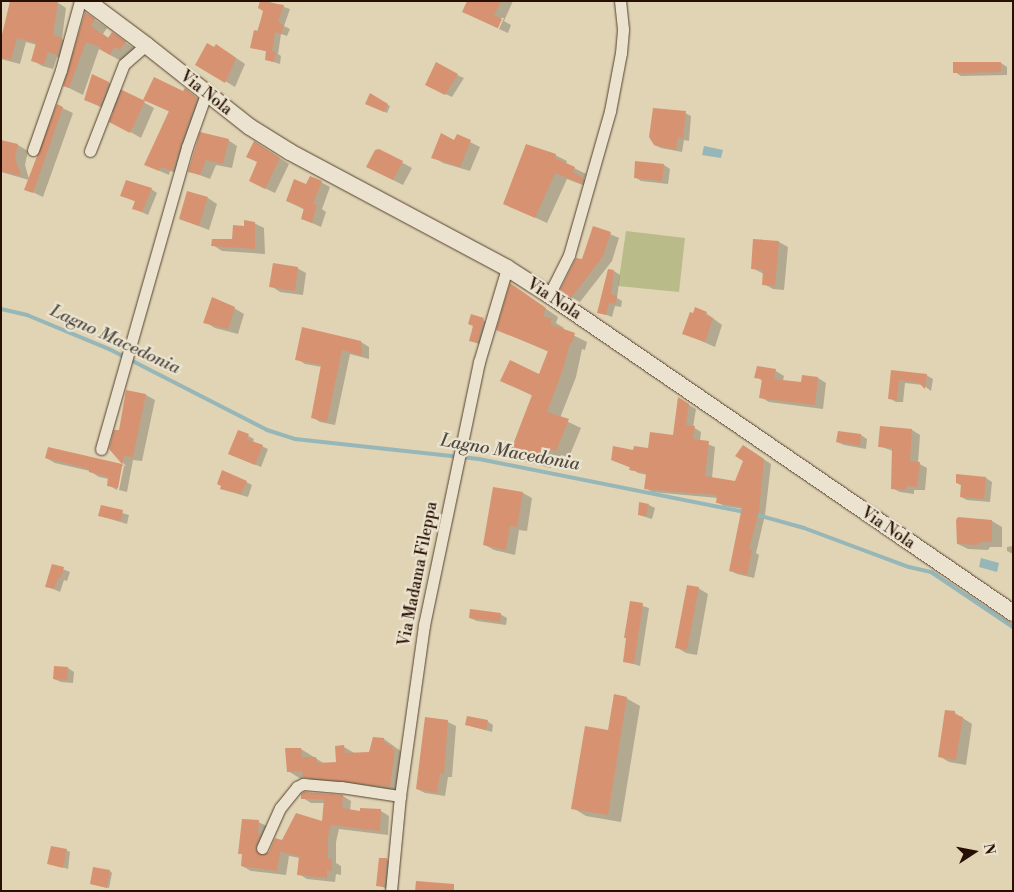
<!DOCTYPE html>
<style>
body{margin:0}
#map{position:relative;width:1014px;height:892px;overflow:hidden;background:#e0d4b5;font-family:"Libre Bodoni",serif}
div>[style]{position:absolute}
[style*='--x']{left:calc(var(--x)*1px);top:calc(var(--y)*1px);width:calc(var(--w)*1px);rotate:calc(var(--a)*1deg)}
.green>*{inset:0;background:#b9bb89}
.water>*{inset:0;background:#97b6b7}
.shadow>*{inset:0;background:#0003}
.stream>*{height:4px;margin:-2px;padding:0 2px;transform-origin:2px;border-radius:2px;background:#97b6b7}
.building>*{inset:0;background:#d79371}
.roads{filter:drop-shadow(0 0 1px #55412e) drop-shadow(0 0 1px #55412e)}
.street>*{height:11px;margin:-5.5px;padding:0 5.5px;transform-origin:5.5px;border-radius:5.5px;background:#ebe3cf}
.secondary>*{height:16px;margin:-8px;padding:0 8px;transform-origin:8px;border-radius:8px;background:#ebe3cf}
span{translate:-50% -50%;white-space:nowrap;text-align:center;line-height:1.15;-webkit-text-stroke:4.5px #ebe3cf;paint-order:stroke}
.street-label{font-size:16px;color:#271001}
.water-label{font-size:18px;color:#4e4a41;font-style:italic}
.frame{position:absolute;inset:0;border:2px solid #271001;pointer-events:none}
.north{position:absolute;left:949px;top:827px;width:50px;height:50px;-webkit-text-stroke:4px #ebe3cf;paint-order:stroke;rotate:79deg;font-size:14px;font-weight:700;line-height:20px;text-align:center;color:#271001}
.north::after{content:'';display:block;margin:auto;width:18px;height:22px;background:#271001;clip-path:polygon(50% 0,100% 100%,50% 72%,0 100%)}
</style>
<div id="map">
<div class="green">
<i style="clip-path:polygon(626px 231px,685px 238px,679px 292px,618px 286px)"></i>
</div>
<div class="water">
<i style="clip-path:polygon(704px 146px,723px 150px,721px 158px,702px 155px)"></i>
<i style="clip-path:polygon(981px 558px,999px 563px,997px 572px,979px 567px)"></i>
</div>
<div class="shadow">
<i style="clip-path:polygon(267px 1px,290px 9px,284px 26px,290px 29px,287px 36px,281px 34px,278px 54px,281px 56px,280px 64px,267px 60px,268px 52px,252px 47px)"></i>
<i style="clip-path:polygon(468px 1px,513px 1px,504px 21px,511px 25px,508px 33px,499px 29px,504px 18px,501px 18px,497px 28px,474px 17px)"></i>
<i style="clip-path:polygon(57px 2px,66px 8px,62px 39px,71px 44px,66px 60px,57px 57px,53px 69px,42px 66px,33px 60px,37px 45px,26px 42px,20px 64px,1px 59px,1px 40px)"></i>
<i style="clip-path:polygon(86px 14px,107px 28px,103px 34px,110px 39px,112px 34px,138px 51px,123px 62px,99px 49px,83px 95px,65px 86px)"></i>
<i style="clip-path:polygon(214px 48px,226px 51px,245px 64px,235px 87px,197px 64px)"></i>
<i style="clip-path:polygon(1001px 63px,1007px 67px,1007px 75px,961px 76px,955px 72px)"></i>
<i style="clip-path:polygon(457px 75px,464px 78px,452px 97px,433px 88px)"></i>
<i style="clip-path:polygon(109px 83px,154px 108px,141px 138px,111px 121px,114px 113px,85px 100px)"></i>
<i style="clip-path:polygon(185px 90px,206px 104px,182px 175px,170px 171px,169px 175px,146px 165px,170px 112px,145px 100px,183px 92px)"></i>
<i style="clip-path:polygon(370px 95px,390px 106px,387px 113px,366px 103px)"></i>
<i style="clip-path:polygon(58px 106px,73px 113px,43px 197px,26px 189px,29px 180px,1px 172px,1px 141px,18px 145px,28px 151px,25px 165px,29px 179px)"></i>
<i style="clip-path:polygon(685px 113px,691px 116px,689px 141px,684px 140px,682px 152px,661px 148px,654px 145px)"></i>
<i style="clip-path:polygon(458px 136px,480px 147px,470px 171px,443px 163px,433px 157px,455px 141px)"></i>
<i style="clip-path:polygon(228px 140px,237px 146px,232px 168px,216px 165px,210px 179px,189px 171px)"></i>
<i style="clip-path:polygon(264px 148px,289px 164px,275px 193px,260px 186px)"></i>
<i style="clip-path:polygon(379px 150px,412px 168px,403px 185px,377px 172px)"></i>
<i style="clip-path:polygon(555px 155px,567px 161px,566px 164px,586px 174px,584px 179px,594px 186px,593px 189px,567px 179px,547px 223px,504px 203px)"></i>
<i style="clip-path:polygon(664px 165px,670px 169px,668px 184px,641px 181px,635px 177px)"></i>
<i style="clip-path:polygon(321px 182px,330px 187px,322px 209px,326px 212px,321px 227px,303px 219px,305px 210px,287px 201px,307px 185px)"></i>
<i style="clip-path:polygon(151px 189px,157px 193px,148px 215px,133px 208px,136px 202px,122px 195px)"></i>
<i style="clip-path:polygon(208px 198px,217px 204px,209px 230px,180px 219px)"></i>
<i style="clip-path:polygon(254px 223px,264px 228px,265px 254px,222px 251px,213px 245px,233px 241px,245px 227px)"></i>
<i style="clip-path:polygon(594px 227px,619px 238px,612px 261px,580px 302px,571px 297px)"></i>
<i style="clip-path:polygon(779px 242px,788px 247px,784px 290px,773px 289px,764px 284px,764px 274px,752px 268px)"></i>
<i style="clip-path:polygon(297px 268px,306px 273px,303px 295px,280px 292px,271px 286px)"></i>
<i style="clip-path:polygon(614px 271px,620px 275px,617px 298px,622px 301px,621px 307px,615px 306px,612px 317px,599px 312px)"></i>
<i style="clip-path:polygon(511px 285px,558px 317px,556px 323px,564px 328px,563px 330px,587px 342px,585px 350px,582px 349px,576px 377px,560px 418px,581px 428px,569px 457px,561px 455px,559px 463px,553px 462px,551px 468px,523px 461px,510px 454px,533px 396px,515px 387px,540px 376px,549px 352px,498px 329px)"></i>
<i style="clip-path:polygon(234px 308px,244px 314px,238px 334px,215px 328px,205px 322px)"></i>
<i style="clip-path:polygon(706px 313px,722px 325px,715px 347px,683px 333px)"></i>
<i style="clip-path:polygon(472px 316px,490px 323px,483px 346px,470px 340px,474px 326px)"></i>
<i style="clip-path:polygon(361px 342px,369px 347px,369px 359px,350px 354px,335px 425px,320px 422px,312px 417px,322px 367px,305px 364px,297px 359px)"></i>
<i style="clip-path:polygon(758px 368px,776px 371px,784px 376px,783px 381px,802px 383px,818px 378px,826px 383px,823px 409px,769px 402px,760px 397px,763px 381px,756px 377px)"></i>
<i style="clip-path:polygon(892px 372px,926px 375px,933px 379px,931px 391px,923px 385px,905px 383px,903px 402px,896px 402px,889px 398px)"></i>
<i style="clip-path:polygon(127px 391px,146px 395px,155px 400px,142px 461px,133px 460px,127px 492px,119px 490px,124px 466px,121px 466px,117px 490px,108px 485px,109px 479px,99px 477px,90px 471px,55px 463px,46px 458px,49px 449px,126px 466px,110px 449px,120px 432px)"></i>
<i style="clip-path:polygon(686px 403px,696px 409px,693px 427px,701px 432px,700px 441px,715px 447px,712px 478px,736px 482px,750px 450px,771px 464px,765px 515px,756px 553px,759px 555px,754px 578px,737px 574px,731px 571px,743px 509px,724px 506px,717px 502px,718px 498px,652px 492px,645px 488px,648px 475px,638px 473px,631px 468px,612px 460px,634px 451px,649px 450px,674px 436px)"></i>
<i style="clip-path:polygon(881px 428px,912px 430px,920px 435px,918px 463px,927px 468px,925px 490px,914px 490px,914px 494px,900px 492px,892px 488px,893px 451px,879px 446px)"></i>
<i style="clip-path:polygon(239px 431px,254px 439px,253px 442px,268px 449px,261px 467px,235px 456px)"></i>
<i style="clip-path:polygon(839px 432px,861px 435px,867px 439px,866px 449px,844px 445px,837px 442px)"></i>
<i style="clip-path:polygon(986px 478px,992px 482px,990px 502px,967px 500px,961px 497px,962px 486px,957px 483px)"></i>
<i style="clip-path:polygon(246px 482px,252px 485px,248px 497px,221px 489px)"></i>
<i style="clip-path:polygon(523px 493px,532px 498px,527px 531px,519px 530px,515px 555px,494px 550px,485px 545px)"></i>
<i style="clip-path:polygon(649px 505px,655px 508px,652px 519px,639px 515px)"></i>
<i style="clip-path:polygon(102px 507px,129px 515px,127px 524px,100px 516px)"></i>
<i style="clip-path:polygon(992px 521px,1002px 527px,1002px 547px,990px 547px,988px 550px,968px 549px,958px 544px)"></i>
<i style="clip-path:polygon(1013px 546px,1013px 554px,1007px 551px,1007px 547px)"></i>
<i style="clip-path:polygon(53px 565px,70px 572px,67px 581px,64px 580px,60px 592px,47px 586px)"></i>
<i style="clip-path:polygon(698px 588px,708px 594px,697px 655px,686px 653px,676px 647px)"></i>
<i style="clip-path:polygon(631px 602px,649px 608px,640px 666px,624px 661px)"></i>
<i style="clip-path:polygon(500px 614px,507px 618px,506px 625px,477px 621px,470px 618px)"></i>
<i style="clip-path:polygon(68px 668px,74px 672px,73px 683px,61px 682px,54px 679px)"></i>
<i style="clip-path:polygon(626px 698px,640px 706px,621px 822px,586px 816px,573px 808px)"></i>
<i style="clip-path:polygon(955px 713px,972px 724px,966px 765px,949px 762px,939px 756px)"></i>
<i style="clip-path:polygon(487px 721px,493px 725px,492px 732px,467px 725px)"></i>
<i style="clip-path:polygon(448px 722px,456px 726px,452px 777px,448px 777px,445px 796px,425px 793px,417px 789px)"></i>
<i style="clip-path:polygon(384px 739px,406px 755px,403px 794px,317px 784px,308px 778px,301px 779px,288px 771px,301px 749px,325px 764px,337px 763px,344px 747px,356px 754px,370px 754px)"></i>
<i style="clip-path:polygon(343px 796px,351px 801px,350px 811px,361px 812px,381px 811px,389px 816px,388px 835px,339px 829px,336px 842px,336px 863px,341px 866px,341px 875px,336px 874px,335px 882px,307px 879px,299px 874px,300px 858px,289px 856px,286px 875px,251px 871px,242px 866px,243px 855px,240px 853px,258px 822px,267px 826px,268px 841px,262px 857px,283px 842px,323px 822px,325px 803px,311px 803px,303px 798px)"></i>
<i style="clip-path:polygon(66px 850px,70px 852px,68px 869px,49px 863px)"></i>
<i style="clip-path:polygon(386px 859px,393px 863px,390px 890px,378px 885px)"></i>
<i style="clip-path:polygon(110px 871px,112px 873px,109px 888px,91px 884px)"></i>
</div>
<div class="stream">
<i style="--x:1;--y:309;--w:27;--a:13"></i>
<i style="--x:27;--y:315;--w:91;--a:22.6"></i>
<i style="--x:111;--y:350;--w:175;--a:27.1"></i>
<i style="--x:267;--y:430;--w:29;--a:18"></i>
<i style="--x:295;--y:439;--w:185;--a:6.2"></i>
<i style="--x:479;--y:459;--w:270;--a:11.3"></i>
<i style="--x:754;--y:514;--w:52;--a:15.6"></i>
<i style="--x:804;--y:528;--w:112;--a:20.4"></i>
<i style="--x:909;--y:567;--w:23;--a:13"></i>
<i style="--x:931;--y:572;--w:99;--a:33.9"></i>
</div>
<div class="building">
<i style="clip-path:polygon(10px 1px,58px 1px,53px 35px,62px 38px,57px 55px,48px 52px,44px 65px,31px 61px,36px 43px,17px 38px,11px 60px,1px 58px,1px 39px)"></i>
<i style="clip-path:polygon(260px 1px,284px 5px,278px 22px,284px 25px,281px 34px,275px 32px,272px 51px,276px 52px,274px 62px,265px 60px,266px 51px,250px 48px,254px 30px,258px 31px,263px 11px,258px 8px)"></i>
<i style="clip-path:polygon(467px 1px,501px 1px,494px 15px,502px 19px,498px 28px,462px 12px)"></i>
<i style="clip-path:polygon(85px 12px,95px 19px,91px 26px,108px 38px,112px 32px,126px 42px,120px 50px,115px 47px,110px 55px,100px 49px,100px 47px,86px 42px,69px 88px,63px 86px)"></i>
<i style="clip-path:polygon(207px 43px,214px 47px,216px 44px,236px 58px,225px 83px,195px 65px)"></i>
<i style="clip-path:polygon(436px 62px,458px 74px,445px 95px,425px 85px)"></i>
<i style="clip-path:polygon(953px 62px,1001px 62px,1001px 72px,953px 73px)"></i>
<i style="clip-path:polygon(92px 74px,109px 82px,100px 106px,84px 100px)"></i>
<i style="clip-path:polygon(154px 77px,183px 91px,185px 88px,197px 98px,172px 171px,161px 167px,159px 171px,144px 165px,169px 111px,143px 100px)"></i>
<i style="clip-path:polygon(122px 90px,145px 101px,130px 133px,109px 122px)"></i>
<i style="clip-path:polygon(370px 93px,388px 104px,384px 112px,365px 104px)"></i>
<i style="clip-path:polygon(57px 104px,63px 107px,33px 193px,24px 190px)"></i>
<i style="clip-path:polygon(653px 108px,686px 111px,683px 138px,678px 137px,676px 150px,654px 145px,649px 137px)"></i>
<i style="clip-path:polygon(200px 132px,229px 139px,223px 164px,206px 160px,200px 175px,188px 172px)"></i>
<i style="clip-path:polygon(441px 133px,454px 140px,457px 134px,471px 140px,460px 167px,431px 158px)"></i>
<i style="clip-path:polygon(1px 140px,18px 144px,15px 158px,21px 176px,1px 171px)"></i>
<i style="clip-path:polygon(254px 141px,280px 158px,265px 189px,249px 181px,257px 162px,246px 157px)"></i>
<i style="clip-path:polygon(526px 144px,556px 154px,555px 158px,575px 167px,573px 172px,583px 178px,582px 184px,555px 173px,535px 218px,503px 204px)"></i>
<i style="clip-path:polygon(379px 149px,403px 161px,393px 180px,366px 167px,375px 150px)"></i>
<i style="clip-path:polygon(635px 161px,664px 164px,662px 181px,634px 178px)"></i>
<i style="clip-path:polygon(310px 176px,322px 181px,313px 204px,317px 205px,312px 223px,301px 219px,304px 208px,286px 201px,294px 179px,306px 184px)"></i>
<i style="clip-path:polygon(126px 180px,152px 188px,142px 212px,132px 209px,135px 201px,120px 196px)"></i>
<i style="clip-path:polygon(187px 191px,208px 197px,199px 226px,179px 219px)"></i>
<i style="clip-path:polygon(244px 220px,255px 222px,255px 249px,211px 246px,212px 239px,232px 239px,233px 225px,244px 226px)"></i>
<i style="clip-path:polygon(593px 226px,611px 232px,603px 256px,571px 298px,560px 290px,576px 258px,582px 259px)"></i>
<i style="clip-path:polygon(753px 239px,779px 241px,775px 286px,762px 285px,763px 270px,751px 269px)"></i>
<i style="clip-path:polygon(273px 263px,298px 267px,295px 291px,269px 287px)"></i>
<i style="clip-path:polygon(608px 269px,614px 270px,611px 294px,617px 296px,615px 304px,609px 303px,606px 315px,597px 313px)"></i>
<i style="clip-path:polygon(510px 283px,546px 308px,543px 316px,552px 319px,550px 324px,575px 333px,572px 343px,570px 343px,563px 369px,547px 412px,569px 419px,556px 451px,548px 449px,546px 457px,540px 456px,538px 461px,509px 455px,532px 395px,500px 381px,510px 360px,539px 374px,548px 351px,496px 330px)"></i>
<i style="clip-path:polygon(212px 297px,235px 307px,228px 329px,203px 323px)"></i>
<i style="clip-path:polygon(695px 307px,707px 312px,705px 315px,713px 318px,705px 342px,682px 334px,690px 312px,693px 313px)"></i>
<i style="clip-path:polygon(471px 314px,484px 318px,477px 343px,469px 341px,473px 326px,468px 324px)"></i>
<i style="clip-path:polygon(302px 327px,361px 341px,362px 356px,342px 350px,327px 422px,311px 418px,321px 365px,295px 360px)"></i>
<i style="clip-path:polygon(757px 366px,776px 369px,774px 379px,801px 382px,802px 375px,818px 377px,815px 405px,759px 398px,762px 379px,754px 378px)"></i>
<i style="clip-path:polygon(891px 370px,927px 374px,925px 389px,919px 383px,899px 380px,897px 400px,888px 399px)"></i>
<i style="clip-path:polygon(126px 390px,146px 394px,133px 457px,124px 456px,118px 488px,107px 486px,108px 477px,89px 472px,89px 469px,45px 458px,48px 447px,122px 464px,109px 449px,114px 430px,119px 430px)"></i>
<i style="clip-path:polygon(678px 397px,689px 404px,686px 425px,695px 426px,693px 439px,709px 441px,705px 476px,735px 481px,743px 461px,735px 456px,743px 445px,764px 459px,759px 511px,749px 549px,752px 550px,747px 575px,729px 571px,742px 507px,716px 503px,717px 495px,644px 489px,646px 475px,645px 473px,629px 470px,630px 467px,611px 460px,613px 446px,633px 450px,634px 446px,648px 448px,650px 432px,673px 435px)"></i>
<i style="clip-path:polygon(880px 426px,912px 429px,910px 461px,920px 462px,917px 487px,907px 486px,906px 490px,891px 489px,892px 448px,878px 447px)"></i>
<i style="clip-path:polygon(238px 430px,249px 434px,247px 439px,263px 445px,255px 465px,228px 454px)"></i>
<i style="clip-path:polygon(838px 431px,861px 434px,860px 446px,836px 442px)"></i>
<i style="clip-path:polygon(222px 470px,247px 481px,241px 494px,220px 489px,221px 486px,217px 484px)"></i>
<i style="clip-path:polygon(956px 474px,986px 477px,984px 499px,960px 497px,961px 484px,956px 483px)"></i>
<i style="clip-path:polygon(493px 487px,523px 492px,517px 527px,510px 526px,506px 550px,483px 545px)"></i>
<i style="clip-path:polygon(639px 502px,649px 504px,646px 516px,638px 515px)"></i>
<i style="clip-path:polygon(101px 505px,123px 510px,121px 521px,98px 516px)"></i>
<i style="clip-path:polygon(958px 517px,992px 520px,992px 542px,980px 542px,978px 545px,957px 544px,956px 520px)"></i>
<i style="clip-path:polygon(52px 564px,64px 567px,61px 578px,58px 578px,54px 589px,45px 587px)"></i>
<i style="clip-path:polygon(687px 585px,699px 587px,687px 650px,675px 648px)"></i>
<i style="clip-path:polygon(630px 601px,643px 603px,634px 664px,623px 662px,626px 638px,624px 638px)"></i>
<i style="clip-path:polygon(470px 609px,501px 613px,500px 622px,469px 618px)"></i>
<i style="clip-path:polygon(54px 666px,68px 667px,67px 680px,53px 679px)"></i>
<i style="clip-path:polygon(614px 694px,627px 697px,608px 815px,571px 809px,585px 726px,608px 730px)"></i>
<i style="clip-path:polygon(945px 710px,955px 711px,955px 715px,963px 717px,956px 760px,938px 757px)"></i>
<i style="clip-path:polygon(467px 716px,488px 720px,486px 730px,465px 725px)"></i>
<i style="clip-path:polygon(425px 717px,448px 720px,444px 774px,440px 773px,437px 793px,416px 789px)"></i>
<i style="clip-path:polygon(373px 737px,384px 738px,384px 742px,387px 743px,387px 745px,393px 746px,392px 750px,395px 750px,390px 787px,303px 777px,302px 771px,287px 772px,285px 748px,301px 748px,302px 757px,316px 757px,317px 763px,336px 762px,335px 746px,344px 745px,345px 753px,369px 752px)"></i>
<i style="clip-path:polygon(304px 792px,343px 795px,342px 808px,360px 811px,360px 808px,381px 809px,380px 831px,331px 825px,328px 837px,328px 859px,332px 859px,332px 871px,327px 870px,327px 878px,297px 875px,299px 856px,280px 852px,277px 871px,241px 866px,242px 854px,238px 854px,242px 819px,259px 820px,258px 834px,260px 835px,255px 849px,262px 855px,269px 852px,275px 838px,282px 840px,296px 813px,322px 821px,324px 799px,301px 799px,301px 794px)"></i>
<i style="clip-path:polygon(51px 846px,67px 849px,63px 868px,47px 864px)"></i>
<i style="clip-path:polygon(379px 858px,387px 858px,384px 887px,376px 886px)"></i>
<i style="clip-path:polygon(93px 867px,110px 870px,107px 888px,90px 884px)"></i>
<i style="clip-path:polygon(416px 881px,454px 884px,454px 891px,415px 891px)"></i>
</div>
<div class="roads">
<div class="street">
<i style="--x:33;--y:150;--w:85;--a:-70.7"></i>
<i style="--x:61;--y:70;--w:72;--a:-74.6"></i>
<i style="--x:90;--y:151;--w:93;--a:-68.7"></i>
<i style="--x:124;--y:64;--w:29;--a:-41"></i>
<i style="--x:549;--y:295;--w:45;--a:-63.4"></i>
<i style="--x:569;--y:255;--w:150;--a:-74.1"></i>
<i style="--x:610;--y:111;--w:59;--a:-79.3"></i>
<i style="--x:621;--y:53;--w:24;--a:-85"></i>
<i style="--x:623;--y:29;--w:28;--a:-96"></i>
<i style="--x:101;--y:449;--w:314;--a:-74.1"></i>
<i style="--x:187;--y:147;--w:56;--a:-70.3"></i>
<i style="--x:262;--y:848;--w:44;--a:-65.8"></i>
<i style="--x:280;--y:808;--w:27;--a:-51"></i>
<i style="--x:297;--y:787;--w:7;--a:-27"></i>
<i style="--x:303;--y:784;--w:38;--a:5"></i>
<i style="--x:341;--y:787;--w:60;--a:8.7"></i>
<i style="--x:391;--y:891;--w:95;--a:-84.6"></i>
<i style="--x:400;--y:796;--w:173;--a:-82"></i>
<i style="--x:424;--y:625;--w:269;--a:-78.2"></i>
<i style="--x:479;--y:362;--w:98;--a:-73.4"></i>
</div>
<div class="secondary">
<i style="--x:87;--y:1;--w:74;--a:36.7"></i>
<i style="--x:146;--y:45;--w:132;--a:38.3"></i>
<i style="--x:250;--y:127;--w:47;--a:32"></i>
<i style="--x:290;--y:152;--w:246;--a:28.1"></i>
<i style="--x:507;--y:268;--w:50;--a:32.7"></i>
<i style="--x:549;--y:295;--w:563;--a:34.42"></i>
</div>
</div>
<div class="street-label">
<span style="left:206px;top:93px;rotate:38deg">Via Nola</span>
<span style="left:554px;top:299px;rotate:33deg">Via Nola</span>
<span style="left:888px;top:528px;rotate:34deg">Via Nola</span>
<span style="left:418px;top:574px;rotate:-79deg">Via Madama Fileppa</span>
</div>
<div class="water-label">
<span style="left:115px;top:340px;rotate:25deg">Lagno Macedonia</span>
<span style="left:510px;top:453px;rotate:10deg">Lagno Macedonia</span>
</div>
<div class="frame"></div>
<div class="north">N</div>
</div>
